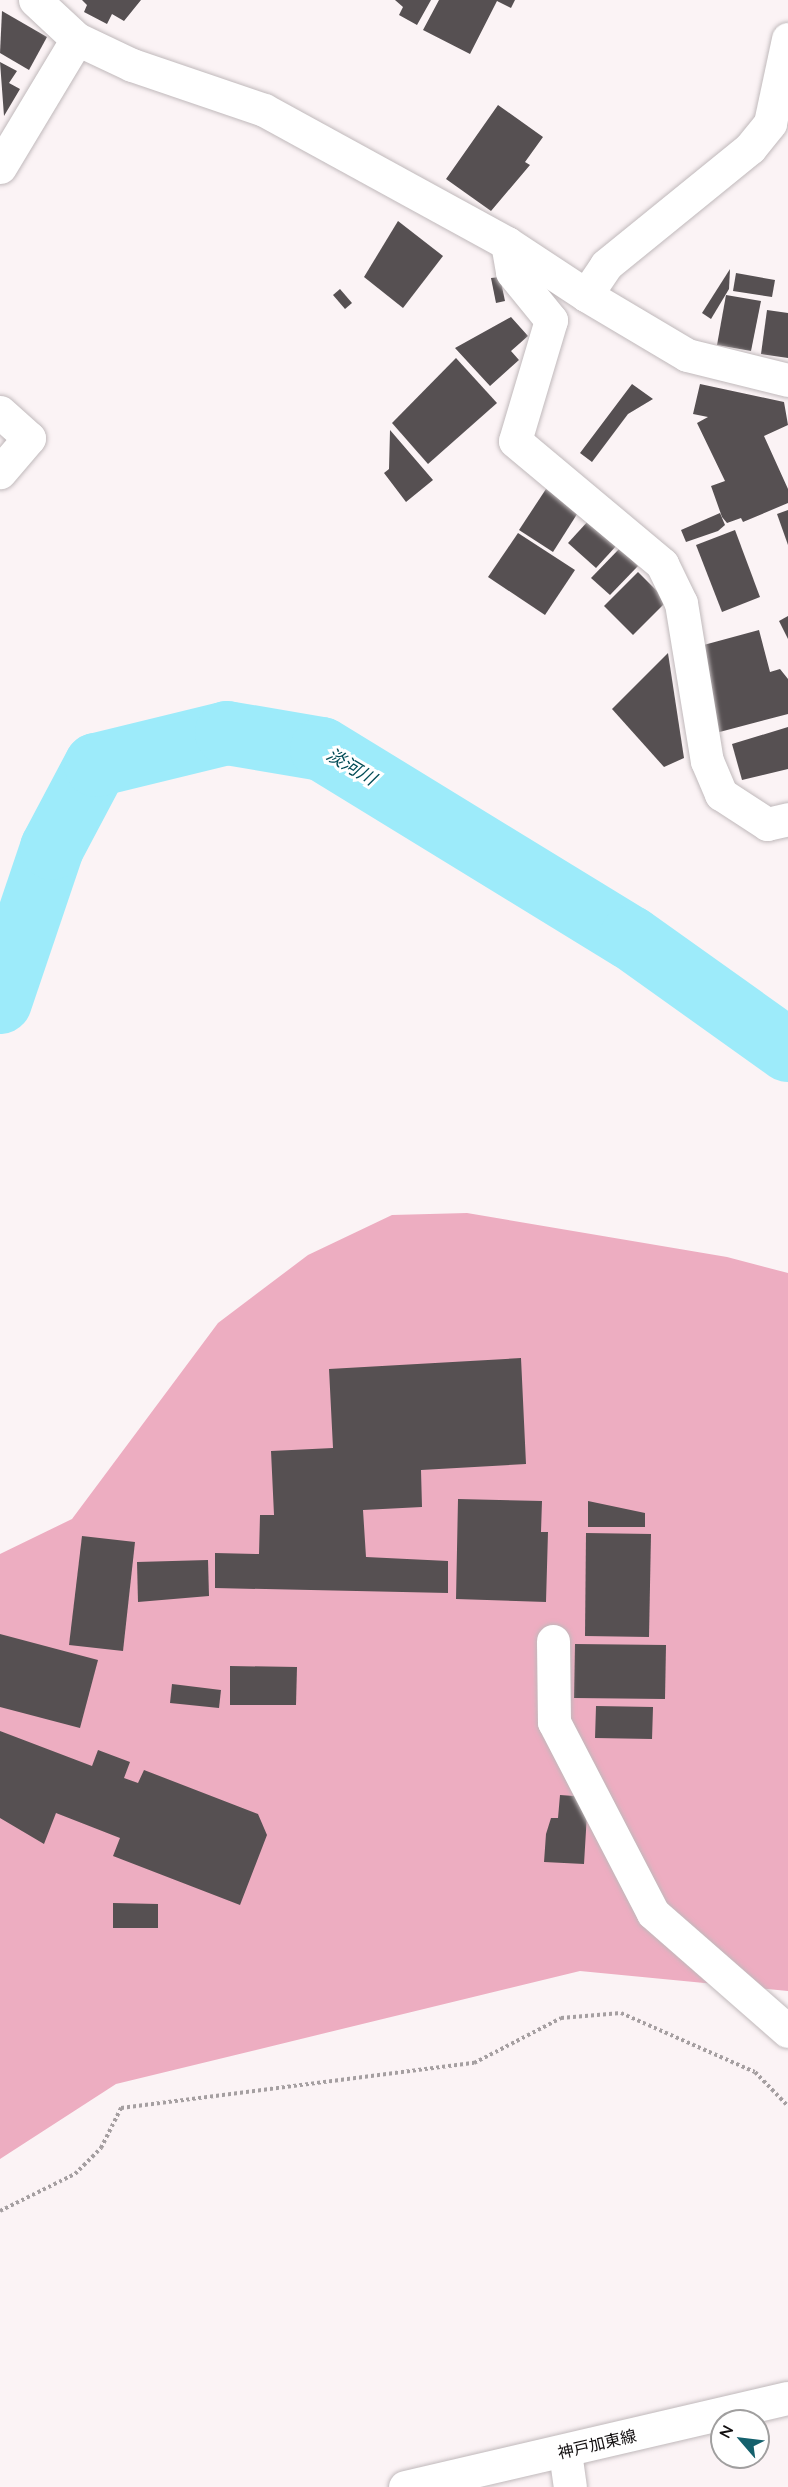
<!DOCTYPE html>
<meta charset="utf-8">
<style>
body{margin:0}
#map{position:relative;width:788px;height:2487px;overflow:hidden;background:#fbf3f5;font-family:Quicksand,"Noto Sans JP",sans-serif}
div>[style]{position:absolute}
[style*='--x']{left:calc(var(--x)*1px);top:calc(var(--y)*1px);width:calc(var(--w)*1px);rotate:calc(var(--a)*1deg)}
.forest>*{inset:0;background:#edadc1}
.river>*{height:64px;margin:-32px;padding:0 32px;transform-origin:32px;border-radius:32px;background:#9debfa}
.building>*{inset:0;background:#565052}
.path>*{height:4px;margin-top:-2px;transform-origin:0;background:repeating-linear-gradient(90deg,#a59fa1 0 3px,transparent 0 6px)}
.roads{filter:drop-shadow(0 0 2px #c0b9bb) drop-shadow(0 0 2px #c0b9bb)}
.minor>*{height:33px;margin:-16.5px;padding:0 16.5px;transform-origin:16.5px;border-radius:16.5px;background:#fff}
.major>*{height:33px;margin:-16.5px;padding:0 16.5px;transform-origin:16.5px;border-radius:16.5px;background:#fff}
span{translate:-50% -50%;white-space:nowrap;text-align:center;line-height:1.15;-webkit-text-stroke:6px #fff;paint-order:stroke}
.street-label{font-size:16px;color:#110e0f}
.water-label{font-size:18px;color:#004b55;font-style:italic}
.north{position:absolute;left:710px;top:2409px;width:60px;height:60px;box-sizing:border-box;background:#fff;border:2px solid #a09f9f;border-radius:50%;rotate:298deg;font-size:16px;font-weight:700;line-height:24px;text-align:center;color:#110e0f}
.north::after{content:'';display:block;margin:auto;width:21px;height:27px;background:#15616d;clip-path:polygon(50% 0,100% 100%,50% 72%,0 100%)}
</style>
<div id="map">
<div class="forest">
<i style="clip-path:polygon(467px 1213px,727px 1257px,788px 1273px,788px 1991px,580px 1971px,116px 2084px,0 2159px,0 1554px,72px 1519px,218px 1323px,308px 1255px,392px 1215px)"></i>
</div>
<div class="river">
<i style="--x:0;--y:1002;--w:163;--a:-71.3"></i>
<i style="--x:52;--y:848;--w:94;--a:-62.1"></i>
<i style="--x:96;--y:765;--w:135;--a:-13.7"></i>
<i style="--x:227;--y:733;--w:96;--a:9.6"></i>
<i style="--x:322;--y:749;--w:362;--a:31.5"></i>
<i style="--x:631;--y:938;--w:193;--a:35.5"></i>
</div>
<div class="building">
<i style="clip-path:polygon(82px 0,141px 0,124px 21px,112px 14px,107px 24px,84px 12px,87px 5px)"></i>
<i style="clip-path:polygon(395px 0,431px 0,417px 25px,399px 15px,403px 7px)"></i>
<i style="clip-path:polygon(439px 0,515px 0,511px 8px,497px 1px,470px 54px,423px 30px)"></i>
<i style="clip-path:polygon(2px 11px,47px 37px,29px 70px,0 53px)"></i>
<i style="clip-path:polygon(0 62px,17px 71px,9px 83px,20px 89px,4px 116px)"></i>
<i style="clip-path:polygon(498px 105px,543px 137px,525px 162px,530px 165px,491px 211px,446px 179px)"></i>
<i style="clip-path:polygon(398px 221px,443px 256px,403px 308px,364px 277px)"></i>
<i style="clip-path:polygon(730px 269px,729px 289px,711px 319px,702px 313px)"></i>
<i style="clip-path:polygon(736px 273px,775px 280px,772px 297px,733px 291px)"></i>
<i style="clip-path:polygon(500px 277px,505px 301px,496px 303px,491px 278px)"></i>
<i style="clip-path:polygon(340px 289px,352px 303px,345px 309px,333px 295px)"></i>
<i style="clip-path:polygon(726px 295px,761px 301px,751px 351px,717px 345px)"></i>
<i style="clip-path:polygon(767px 310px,788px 313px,788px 358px,761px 354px)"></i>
<i style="clip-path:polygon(511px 317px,528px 336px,511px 351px,519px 360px,490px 386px,455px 348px)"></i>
<i style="clip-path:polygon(456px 358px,497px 403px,428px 464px,392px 423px)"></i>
<i style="clip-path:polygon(632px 384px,653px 399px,628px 414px,592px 462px,580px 453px)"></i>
<i style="clip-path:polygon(700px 384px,784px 402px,788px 425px,764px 436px,788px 489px,788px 503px,743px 522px,741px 518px,727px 523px,722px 517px,711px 486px,725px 481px,697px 423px,708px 417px,693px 414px)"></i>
<i style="clip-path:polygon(390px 430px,433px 480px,406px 502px,384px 473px,389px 469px)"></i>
<i style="clip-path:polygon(546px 489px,579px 511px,553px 552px,519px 530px)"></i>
<i style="clip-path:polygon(788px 510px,788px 545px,777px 514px)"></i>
<i style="clip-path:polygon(720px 513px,725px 525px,718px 531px,686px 542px,681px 530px)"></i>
<i style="clip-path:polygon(589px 520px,617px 545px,596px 568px,568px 543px)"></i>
<i style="clip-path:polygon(735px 530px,760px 597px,722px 612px,696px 545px)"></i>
<i style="clip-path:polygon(518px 533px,575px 570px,545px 615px,488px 577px)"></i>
<i style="clip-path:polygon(620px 548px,638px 566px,610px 595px,591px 578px)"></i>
<i style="clip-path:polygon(638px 572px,667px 601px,633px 635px,604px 606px)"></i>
<i style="clip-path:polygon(788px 616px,788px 639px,779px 621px)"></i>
<i style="clip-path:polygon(759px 630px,770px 672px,780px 669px,788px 679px,788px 714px,712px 734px,700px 646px)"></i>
<i style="clip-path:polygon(668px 653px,684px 758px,664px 767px,612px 709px)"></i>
<i style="clip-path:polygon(788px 727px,788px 769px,742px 780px,732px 744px)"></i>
<i style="clip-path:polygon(521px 1358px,526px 1464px,421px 1470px,422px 1507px,363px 1510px,366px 1557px,448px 1561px,448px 1593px,215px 1588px,215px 1553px,259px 1554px,260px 1515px,274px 1515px,271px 1451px,333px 1448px,329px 1369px)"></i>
<i style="clip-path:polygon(458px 1499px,542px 1501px,541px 1532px,548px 1532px,546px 1602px,456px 1599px)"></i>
<i style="clip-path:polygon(588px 1501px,645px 1513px,645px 1527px,588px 1527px)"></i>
<i style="clip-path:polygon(586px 1533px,651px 1534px,649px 1637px,585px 1636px)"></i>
<i style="clip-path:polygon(82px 1536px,135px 1542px,123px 1651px,69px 1645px)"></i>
<i style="clip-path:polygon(208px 1560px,209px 1596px,138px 1602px,137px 1562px)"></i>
<i style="clip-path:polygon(0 1634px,98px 1660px,80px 1728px,0 1707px)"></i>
<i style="clip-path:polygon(575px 1644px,666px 1645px,665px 1699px,574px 1698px)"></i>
<i style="clip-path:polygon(230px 1666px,297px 1667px,296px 1705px,230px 1705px)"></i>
<i style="clip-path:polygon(172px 1684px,221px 1690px,219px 1708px,170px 1703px)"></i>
<i style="clip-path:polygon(596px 1706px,653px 1707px,652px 1739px,595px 1738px)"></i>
<i style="clip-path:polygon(0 1731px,92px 1766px,98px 1750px,130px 1762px,124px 1778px,138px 1783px,144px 1770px,258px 1814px,267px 1835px,240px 1905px,113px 1856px,120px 1838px,56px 1813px,44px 1844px,0 1818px)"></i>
<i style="clip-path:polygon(560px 1795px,588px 1797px,584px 1864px,544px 1862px,546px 1834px,551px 1818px,558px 1818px)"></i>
<i style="clip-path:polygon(113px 1903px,158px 1904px,158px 1928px,113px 1928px)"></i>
</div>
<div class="path">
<i style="--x:0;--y:2211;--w:84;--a:-26.3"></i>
<i style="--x:75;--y:2174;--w:37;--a:-45"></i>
<i style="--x:101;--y:2148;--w:45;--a:-63.4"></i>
<i style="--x:121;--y:2108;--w:356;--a:-7.3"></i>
<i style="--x:474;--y:2063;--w:98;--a:-27.3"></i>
<i style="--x:561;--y:2018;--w:60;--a:-4.8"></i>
<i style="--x:621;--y:2013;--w:146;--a:23.8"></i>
<i style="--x:755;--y:2072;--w:47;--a:45.9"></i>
</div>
<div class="roads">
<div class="minor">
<i style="--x:35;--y:0;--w:57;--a:42.9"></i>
<i style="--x:77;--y:39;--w:61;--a:25.3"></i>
<i style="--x:132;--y:65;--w:139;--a:18.8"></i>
<i style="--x:264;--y:110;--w:277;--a:28.7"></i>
<i style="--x:507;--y:243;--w:95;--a:33.4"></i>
<i style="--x:586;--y:295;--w:36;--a:-56"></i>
<i style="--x:606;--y:265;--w:186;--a:-39.1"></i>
<i style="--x:750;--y:148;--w:32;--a:-51"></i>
<i style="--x:770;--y:123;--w:86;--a:-77.9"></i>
<i style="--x:0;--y:167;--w:149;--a:-59"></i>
<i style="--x:507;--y:243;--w:29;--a:80"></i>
<i style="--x:512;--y:272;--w:62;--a:50.9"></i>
<i style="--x:551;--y:320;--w:126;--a:106.6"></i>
<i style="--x:515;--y:441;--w:192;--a:39.9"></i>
<i style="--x:662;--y:564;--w:43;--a:64"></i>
<i style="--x:681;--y:603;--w:160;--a:80.7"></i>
<i style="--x:707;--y:761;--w:36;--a:67"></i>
<i style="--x:721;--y:794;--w:55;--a:33.1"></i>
<i style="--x:767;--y:824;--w:22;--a:-13"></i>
<i style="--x:586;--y:295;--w:117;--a:30.7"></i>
<i style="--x:687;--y:355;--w:104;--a:13.9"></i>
<i style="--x:0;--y:412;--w:39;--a:42"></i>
<i style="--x:29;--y:438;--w:45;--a:130.5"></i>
<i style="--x:553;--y:1641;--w:81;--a:89.3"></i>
<i style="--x:554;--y:1722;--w:215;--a:62.6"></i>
<i style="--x:653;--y:1913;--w:179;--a:41.2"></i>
<i style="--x:565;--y:2452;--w:35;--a:82"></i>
</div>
<div class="major">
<i style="--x:405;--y:2487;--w:393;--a:-13.1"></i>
</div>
</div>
<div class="street-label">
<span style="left:597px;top:2444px;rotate:-13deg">神戸加東線</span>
</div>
<div class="water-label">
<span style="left:351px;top:767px;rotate:31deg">淡河川</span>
</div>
<div class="north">N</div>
</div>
